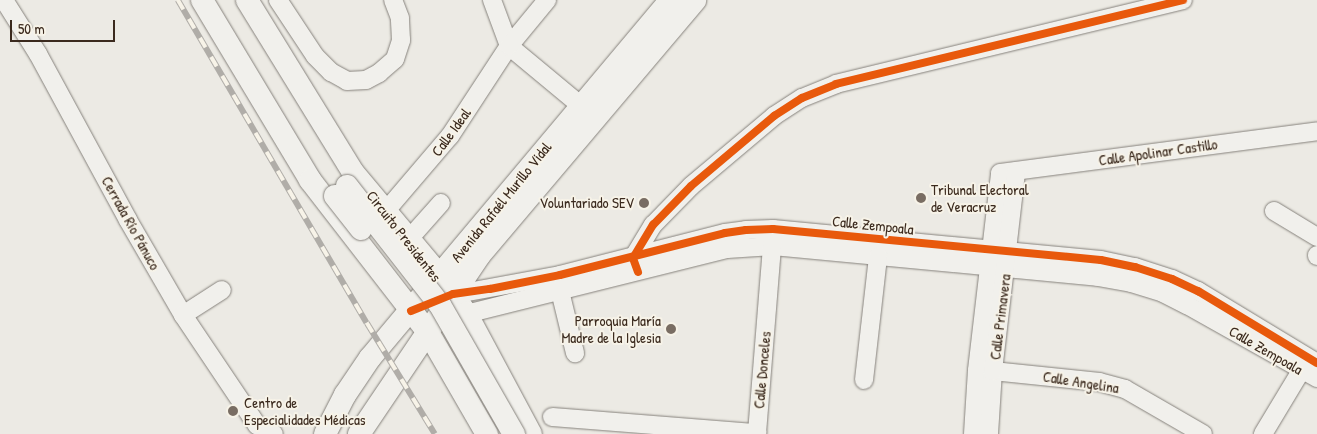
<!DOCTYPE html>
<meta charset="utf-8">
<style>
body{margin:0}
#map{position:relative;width:1317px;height:434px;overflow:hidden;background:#eceae4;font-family:"Patrick Hand",sans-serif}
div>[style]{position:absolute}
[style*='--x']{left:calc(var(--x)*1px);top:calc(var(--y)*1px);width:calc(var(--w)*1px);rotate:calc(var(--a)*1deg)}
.roads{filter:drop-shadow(0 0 1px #86827c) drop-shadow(0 0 1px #86827c)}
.minor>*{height:18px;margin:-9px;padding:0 9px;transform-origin:9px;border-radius:9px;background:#f1f0ec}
.major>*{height:22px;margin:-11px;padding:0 11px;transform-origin:11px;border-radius:11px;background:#f1f0ec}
.rail>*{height:5.5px;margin-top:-2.75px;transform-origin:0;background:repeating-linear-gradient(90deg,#f7f3e8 0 11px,#b0ada8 0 22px);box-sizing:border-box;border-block:1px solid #b0ada8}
.bridges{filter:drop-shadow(0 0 1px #86827c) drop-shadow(0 0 1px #86827c)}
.major-bridge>*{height:22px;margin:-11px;padding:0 11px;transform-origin:11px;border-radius:11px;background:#f1f0ec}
.cycleway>*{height:8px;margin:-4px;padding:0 4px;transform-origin:4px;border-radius:4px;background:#e8590c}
.dots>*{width:14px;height:14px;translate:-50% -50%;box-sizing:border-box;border:2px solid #f7f3e8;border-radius:50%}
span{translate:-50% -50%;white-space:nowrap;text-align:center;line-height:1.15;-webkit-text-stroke:4px #f7f3e8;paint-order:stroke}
.street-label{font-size:15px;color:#3b2a1e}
.poi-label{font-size:15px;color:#3b2a1e}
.left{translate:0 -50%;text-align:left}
.right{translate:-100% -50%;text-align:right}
.scale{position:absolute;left:10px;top:20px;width:105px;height:22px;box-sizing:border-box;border:2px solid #3b2a1e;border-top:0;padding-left:6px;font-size:15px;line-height:18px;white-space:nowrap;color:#3b2a1e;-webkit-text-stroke:4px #f7f3e8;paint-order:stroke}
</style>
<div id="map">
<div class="roads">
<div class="minor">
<i style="--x:4;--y:0;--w:64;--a:57.8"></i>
<i style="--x:38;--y:54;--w:189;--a:61.5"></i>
<i style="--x:128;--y:220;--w:110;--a:59.9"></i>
<i style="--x:183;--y:315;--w:133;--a:56.1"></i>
<i style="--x:257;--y:425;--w:19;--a:28"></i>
<i style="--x:278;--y:0;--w:67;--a:56.5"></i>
<i style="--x:315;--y:56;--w:23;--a:45"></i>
<i style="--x:331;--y:72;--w:18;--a:29"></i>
<i style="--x:347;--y:81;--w:19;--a:-3"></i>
<i style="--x:366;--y:80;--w:15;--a:-28"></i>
<i style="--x:379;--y:73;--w:21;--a:-41"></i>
<i style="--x:395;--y:59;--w:20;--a:-72"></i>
<i style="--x:401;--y:40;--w:22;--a:-93"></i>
<i style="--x:400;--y:18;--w:19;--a:-111"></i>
<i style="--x:492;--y:0;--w:49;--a:69.7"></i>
<i style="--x:509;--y:46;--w:92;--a:39.7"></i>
<i style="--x:1274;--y:211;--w:50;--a:31.2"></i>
<i style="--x:385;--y:212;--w:100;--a:-49.5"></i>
<i style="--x:450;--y:136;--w:108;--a:-56.8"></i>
<i style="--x:509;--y:46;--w:60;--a:-50.4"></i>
<i style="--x:409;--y:239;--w:48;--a:-48.4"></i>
<i style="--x:1317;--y:256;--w:1;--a:-90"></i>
<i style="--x:635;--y:263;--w:5;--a:-112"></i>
<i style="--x:633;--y:258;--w:39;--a:-59"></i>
<i style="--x:653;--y:225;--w:54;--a:-45.7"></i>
<i style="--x:691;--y:186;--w:109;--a:-40.1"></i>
<i style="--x:774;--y:116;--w:33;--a:-33"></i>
<i style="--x:802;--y:98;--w:37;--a:-22"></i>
<i style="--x:836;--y:84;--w:357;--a:-13.6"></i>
<i style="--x:560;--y:291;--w:64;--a:76.4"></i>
<i style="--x:446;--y:296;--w:116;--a:-10.4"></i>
<i style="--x:560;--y:275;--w:170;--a:-14.3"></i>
<i style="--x:725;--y:233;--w:21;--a:-8"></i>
<i style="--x:746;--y:230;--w:27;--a:-2"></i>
<i style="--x:773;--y:229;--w:329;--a:5.4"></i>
<i style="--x:1101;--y:260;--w:35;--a:12"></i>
<i style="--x:1135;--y:267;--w:39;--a:18"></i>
<i style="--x:1172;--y:279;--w:29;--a:25"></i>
<i style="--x:1198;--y:291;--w:139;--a:31.2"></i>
<i style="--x:183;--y:315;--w:46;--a:-32.7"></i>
<i style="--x:454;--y:317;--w:281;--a:-14"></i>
<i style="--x:727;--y:249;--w:46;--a:-3.7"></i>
<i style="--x:773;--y:246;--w:326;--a:5.4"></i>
<i style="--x:1098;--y:277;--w:34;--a:10"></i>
<i style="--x:1131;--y:283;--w:34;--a:17"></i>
<i style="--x:1163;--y:293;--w:27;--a:27"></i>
<i style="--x:1187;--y:305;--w:149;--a:29.3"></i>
<i style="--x:983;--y:370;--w:117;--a:5.9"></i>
<i style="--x:1099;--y:382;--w:27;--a:15"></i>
<i style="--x:1125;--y:389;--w:90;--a:30"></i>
<i style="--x:864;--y:380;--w:124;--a:-83.5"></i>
<i style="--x:552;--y:417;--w:206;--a:4.5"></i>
<i style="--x:757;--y:433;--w:199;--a:-85.4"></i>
<i style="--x:973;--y:434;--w:64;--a:-86.4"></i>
<i style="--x:977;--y:370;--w:198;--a:-83.3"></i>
<i style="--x:1000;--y:173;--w:320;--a:-7.5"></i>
<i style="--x:989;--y:434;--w:63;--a:-86.4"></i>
<i style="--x:993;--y:371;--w:201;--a:-83.4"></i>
<i style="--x:1263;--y:434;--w:85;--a:-58.9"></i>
</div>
<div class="major">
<i style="--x:202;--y:0;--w:210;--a:59"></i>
<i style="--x:310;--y:180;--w:192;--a:52.2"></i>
<i style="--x:428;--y:332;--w:118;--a:60"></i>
<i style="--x:247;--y:0;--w:201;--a:58.4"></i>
<i style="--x:352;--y:171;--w:137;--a:50"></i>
<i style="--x:440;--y:276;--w:45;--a:54.9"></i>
<i style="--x:466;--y:313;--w:137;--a:61.8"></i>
<i style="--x:325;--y:434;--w:44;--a:-62.9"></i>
<i style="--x:345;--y:395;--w:45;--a:-56"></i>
<i style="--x:370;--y:358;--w:467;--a:-50"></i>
<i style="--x:359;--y:434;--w:215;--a:-56"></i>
<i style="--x:479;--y:256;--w:335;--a:-49.8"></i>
</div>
</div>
<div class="rail">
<i style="--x:178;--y:0;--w:374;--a:59.7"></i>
<i style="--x:367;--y:323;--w:130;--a:58.5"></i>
</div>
<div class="bridges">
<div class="major-bridge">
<i style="--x:347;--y:186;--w:151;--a:52"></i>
<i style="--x:440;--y:305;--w:149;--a:60.2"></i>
<i style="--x:335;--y:196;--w:42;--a:51.8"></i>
</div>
</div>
<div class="cycleway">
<i style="--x:638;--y:272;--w:15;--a:-110"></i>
<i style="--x:633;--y:258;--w:39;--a:-59"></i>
<i style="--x:653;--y:225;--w:54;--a:-45.7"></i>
<i style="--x:691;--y:186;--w:109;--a:-40.1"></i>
<i style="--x:774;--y:116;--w:33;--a:-33"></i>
<i style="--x:802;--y:98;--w:37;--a:-22"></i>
<i style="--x:836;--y:84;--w:357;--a:-13.6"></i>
<i style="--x:411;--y:311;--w:45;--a:-22"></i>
<i style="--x:453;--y:294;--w:37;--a:-8"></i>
<i style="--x:490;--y:289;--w:71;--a:-11.3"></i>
<i style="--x:560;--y:275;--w:170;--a:-14.3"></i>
<i style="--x:725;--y:233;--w:21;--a:-8"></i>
<i style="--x:746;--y:230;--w:27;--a:-2"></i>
<i style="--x:773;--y:229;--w:329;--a:5.4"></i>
<i style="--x:1101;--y:260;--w:35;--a:12"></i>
<i style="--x:1135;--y:267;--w:39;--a:18"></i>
<i style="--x:1172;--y:279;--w:29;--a:25"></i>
<i style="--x:1198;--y:291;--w:139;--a:31.2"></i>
</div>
<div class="dots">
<i style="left:921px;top:198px;background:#796d63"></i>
<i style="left:644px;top:203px;background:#796d63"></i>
<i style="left:671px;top:329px;background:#796d63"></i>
<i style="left:233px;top:411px;background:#796d63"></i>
</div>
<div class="street-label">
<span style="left:451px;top:132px;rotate:-54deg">Calle Ideal</span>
<span style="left:1158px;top:152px;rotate:-8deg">Calle Apolinar Castillo</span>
<span style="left:501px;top:202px;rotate:-51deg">Avenida Rafaél Murillo Vidal</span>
<span style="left:131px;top:223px;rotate:61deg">Cerrada Río Pánuco</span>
<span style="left:873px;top:225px;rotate:6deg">Calle Zempoala</span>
<span style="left:404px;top:236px;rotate:52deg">Circuito Presidentes</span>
<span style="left:1000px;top:317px;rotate:-83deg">Calle Primavera</span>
<span style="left:1266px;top:350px;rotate:30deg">Calle Zempoala</span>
<span style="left:762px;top:370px;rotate:-85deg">Calle Donceles</span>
<span style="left:1081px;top:382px;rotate:9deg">Calle Angelina</span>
</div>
<div class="poi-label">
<span class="left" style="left:931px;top:198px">Tribunal Electoral<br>de Veracruz</span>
<span class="right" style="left:634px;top:203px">Voluntariado SEV</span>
<span class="right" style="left:661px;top:329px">Parroquia María<br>Madre de la Iglesia</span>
<span class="left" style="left:244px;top:411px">Centro de<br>Especialidades Médicas</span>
</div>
<div class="scale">50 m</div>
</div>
